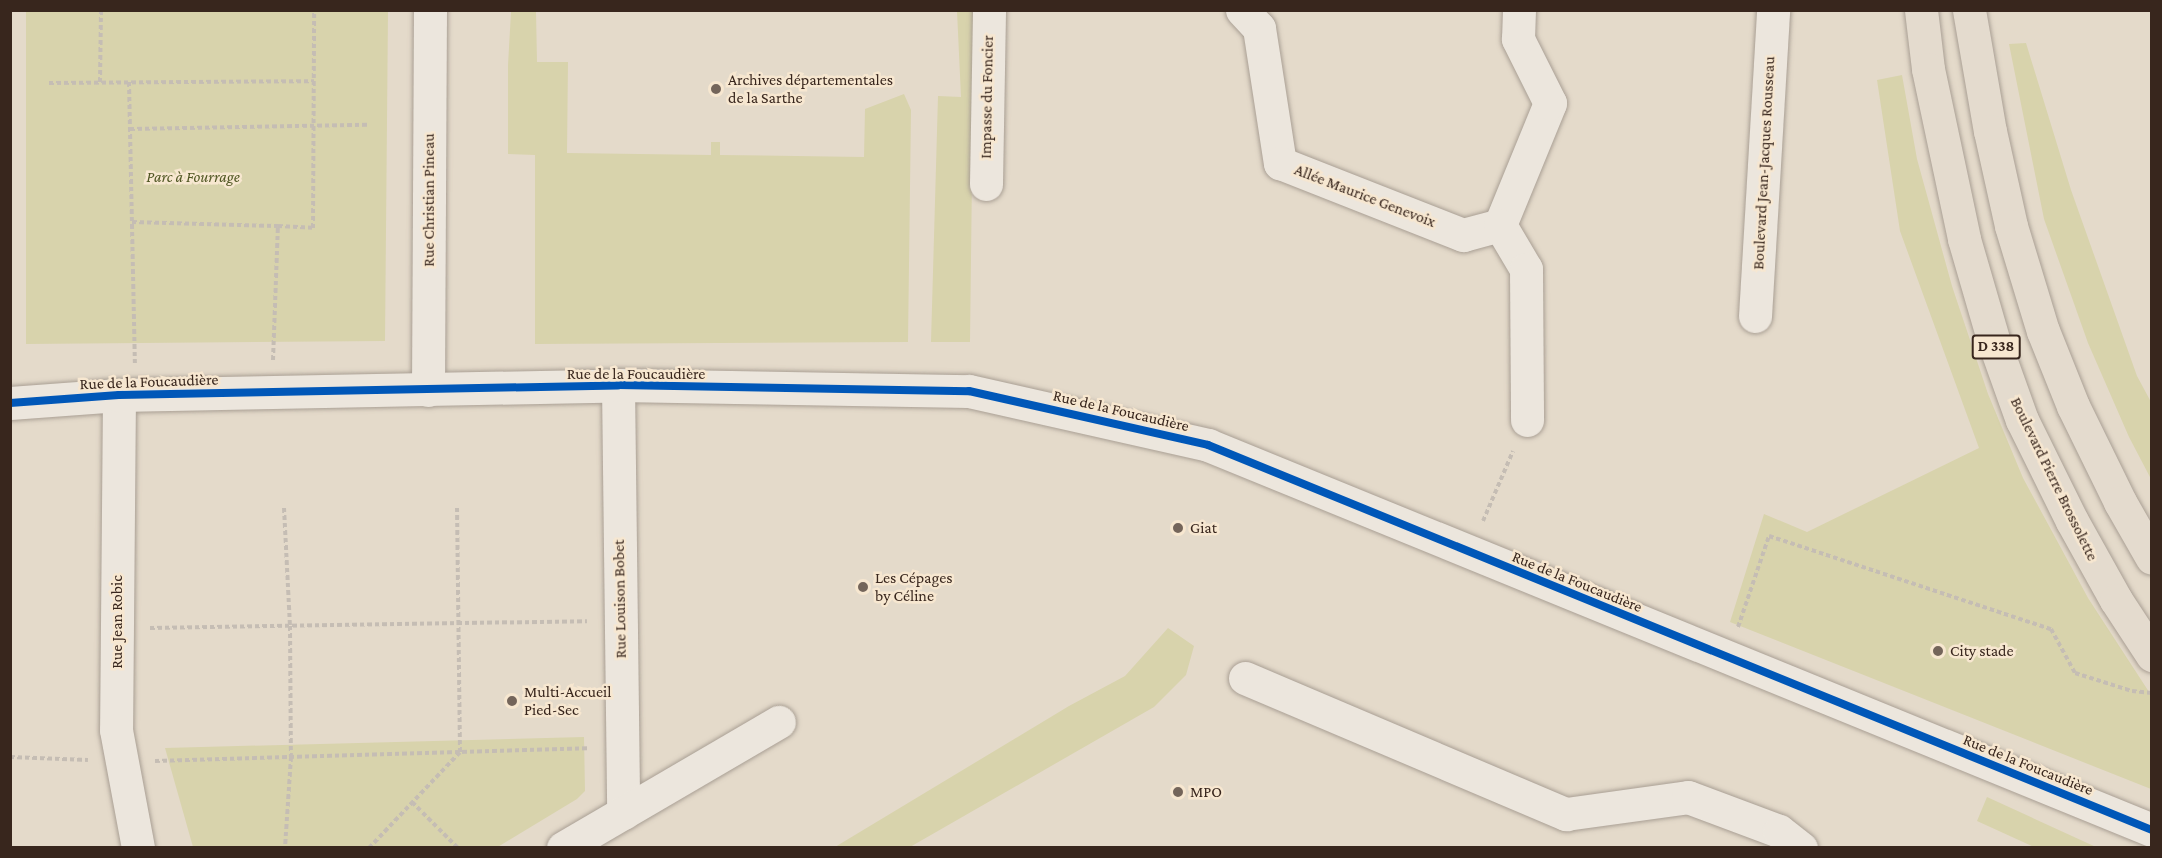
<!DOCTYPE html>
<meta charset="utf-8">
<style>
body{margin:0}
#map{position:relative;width:2162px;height:858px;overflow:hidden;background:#e4daca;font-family:"Crimson Pro",serif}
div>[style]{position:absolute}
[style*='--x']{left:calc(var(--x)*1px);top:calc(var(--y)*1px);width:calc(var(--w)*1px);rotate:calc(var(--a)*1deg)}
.green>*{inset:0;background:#d8d3ac}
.path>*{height:4px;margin-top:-2px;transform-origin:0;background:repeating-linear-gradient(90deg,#c5bdb4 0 4.5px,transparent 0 7.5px)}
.roads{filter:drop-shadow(0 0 2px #a99f94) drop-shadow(0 0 2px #a99f94)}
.minor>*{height:33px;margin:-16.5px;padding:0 16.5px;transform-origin:16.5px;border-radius:16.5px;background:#ece6dd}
.major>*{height:33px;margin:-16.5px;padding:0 16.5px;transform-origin:16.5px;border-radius:16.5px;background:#e4dbce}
.cycleway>*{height:8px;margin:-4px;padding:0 4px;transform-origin:4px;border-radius:4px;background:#0057b8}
.dots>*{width:16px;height:16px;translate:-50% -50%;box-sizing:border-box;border:3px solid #f7e7d0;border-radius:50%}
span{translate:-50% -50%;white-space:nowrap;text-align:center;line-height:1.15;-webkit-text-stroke:5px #f7e7d0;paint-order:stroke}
.shield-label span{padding:2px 4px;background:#f7e7d0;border:2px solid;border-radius:4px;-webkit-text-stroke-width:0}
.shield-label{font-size:15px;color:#38261d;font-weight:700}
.poi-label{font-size:16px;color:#38261d}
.left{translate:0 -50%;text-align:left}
.street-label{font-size:16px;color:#38261d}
.park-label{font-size:16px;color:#4f5622;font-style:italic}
.frame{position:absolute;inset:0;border:12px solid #38261d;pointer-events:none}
</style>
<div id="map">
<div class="green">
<i style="clip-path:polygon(26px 11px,388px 11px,385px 341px,26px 344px)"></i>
<i style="clip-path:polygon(536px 11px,537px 62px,568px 62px,567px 153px,711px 155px,711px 142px,720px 142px,720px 155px,864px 157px,865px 109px,904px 94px,911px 110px,908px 342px,535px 344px,535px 155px,508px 154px,508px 65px,511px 12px)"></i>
<i style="clip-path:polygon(957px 11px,974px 11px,970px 342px,931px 342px,938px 96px,961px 97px)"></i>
<i style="clip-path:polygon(2026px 43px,2071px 190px,2137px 376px,2151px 402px,2151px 479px,2129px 437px,2088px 343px,2044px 219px,2009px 44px)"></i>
<i style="clip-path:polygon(1902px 75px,1917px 159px,1952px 286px,1988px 394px,2023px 478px,2088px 598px,2151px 695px,2151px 789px,1730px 622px,1764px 514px,1807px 532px,1979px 448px,1900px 231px,1877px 80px)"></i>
<i style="clip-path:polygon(1168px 628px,1194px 646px,1186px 675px,1154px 707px,910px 847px,835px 847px,1069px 706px,1125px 676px)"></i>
<i style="clip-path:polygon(584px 737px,585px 791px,577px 799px,496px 848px,193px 847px,165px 748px)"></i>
<i style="clip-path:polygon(1987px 797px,2096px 847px,2034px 847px,1977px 821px)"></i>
</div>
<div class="path">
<i style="--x:100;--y:82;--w:72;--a:-89.2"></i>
<i style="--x:129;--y:82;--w:281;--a:88.8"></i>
<i style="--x:49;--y:83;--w:265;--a:-0.4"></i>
<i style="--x:130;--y:129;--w:238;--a:-1"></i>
<i style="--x:132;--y:222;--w:146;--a:1.6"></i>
<i style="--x:273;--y:360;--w:134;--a:-87.9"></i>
<i style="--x:278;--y:226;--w:35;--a:3"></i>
<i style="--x:313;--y:228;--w:218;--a:-89.7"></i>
<i style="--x:284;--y:508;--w:118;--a:87.1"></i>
<i style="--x:290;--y:626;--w:131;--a:89.6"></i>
<i style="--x:291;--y:757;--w:91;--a:93.8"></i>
<i style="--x:1483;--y:521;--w:76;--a:-66.8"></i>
<i style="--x:1738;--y:627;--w:96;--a:-71.2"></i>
<i style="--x:1769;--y:536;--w:297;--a:18.3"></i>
<i style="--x:2051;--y:629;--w:50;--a:61.4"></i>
<i style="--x:2075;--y:673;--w:60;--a:17.5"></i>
<i style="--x:2132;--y:691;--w:20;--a:6"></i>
<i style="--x:150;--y:628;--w:437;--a:-0.9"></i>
<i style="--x:10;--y:757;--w:78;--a:2.2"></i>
<i style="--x:155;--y:761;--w:433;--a:-1.7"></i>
<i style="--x:412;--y:802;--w:65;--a:45"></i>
<i style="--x:369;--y:848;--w:132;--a:-46.5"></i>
<i style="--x:460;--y:752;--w:244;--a:-90.7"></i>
</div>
<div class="roads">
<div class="minor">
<i style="--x:1242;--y:10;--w:25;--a:47"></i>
<i style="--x:1259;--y:28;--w:137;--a:81.2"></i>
<i style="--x:1280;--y:163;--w:197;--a:21.5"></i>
<i style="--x:1463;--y:235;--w:38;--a:-15"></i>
<i style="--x:1500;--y:225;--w:132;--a:-67.7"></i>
<i style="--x:1550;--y:103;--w:72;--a:-116.6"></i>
<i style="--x:1518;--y:39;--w:29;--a:-88"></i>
<i style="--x:986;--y:184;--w:174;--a:-89"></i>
<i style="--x:1500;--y:225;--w:51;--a:59.4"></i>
<i style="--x:1526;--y:269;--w:151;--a:89.6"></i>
<i style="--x:1755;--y:316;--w:307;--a:-86.6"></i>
<i style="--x:618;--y:385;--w:428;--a:89.3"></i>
<i style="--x:428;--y:390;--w:380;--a:-89.7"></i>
<i style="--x:119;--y:395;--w:335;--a:90.5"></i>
<i style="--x:116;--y:730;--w:120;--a:79.4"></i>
<i style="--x:10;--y:403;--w:109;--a:-4.2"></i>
<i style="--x:119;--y:395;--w:499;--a:-1.1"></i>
<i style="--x:618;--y:385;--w:351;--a:1"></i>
<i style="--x:969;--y:391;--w:245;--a:12.7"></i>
<i style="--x:1208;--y:445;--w:1019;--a:22.19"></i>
<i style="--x:1245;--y:678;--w:349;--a:23"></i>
<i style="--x:1566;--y:814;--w:123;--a:-7.9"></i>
<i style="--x:1688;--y:797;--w:97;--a:20.5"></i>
<i style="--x:1779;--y:831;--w:28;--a:38"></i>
<i style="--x:563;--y:848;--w:250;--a:-30.3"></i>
</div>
<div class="major">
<i style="--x:1921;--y:10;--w:59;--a:83.2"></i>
<i style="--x:1928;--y:69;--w:174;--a:78"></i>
<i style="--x:1964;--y:239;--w:107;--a:73.8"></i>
<i style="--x:1994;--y:342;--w:83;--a:70.3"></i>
<i style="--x:2022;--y:420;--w:113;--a:63.7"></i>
<i style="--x:2072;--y:521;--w:90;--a:60.9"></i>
<i style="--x:2116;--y:600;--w:66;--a:56.8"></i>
<i style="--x:1969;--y:10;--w:123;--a:80.2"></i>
<i style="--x:1990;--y:131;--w:97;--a:77.5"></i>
<i style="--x:2011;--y:226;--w:110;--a:73.1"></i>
<i style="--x:2043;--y:331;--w:81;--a:68.2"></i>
<i style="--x:2073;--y:406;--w:107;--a:63.9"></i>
<i style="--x:2120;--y:502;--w:64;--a:60.3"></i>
</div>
</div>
<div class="cycleway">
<i style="--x:10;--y:403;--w:109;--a:-4.2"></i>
<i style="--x:119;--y:395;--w:499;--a:-1.1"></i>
<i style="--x:618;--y:385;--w:351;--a:1"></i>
<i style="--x:969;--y:391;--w:245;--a:12.7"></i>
<i style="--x:1208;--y:445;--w:1019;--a:22.19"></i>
</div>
<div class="dots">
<i style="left:716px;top:89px;background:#74655a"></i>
<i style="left:1178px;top:528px;background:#74655a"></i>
<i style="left:863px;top:587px;background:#74655a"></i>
<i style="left:1938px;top:651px;background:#74655a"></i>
<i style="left:512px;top:701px;background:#74655a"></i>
<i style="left:1178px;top:792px;background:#74655a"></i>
</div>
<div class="shield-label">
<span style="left:1996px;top:347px">D 338</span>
</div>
<div class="poi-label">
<span class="left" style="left:728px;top:89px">Archives départementales<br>de la Sarthe</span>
<span class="left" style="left:1190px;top:528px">Giat</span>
<span class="left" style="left:875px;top:587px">Les Cépages<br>by Céline</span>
<span class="left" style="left:1950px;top:651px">City stade</span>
<span class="left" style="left:524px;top:701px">Multi-Accueil<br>Pied-Sec</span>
<span class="left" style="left:1190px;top:792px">MPO</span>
</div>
<div class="street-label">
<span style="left:987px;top:97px;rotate:-89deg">Impasse du Foncier</span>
<span style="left:1764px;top:163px;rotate:-87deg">Boulevard Jean-Jacques Rousseau</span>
<span style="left:1365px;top:196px;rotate:21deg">Allée Maurice Genevoix</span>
<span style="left:429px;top:200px;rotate:-90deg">Rue Christian Pineau</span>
<span style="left:636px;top:374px">Rue de la Foucaudière</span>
<span style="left:149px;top:382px;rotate:-2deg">Rue de la Foucaudière</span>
<span style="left:1121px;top:411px;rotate:13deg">Rue de la Foucaudière</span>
<span style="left:2054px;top:479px;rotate:64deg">Boulevard Pierre Brossolette</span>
<span style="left:1577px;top:582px;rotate:22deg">Rue de la Foucaudière</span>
<span style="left:620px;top:599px;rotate:-91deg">Rue Louison Bobet</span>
<span style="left:117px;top:622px;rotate:-90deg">Rue Jean Robic</span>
<span style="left:2028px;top:765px;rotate:22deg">Rue de la Foucaudière</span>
</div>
<div class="park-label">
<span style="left:193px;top:177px">Parc à Fourrage</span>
</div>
<div class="frame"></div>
</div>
